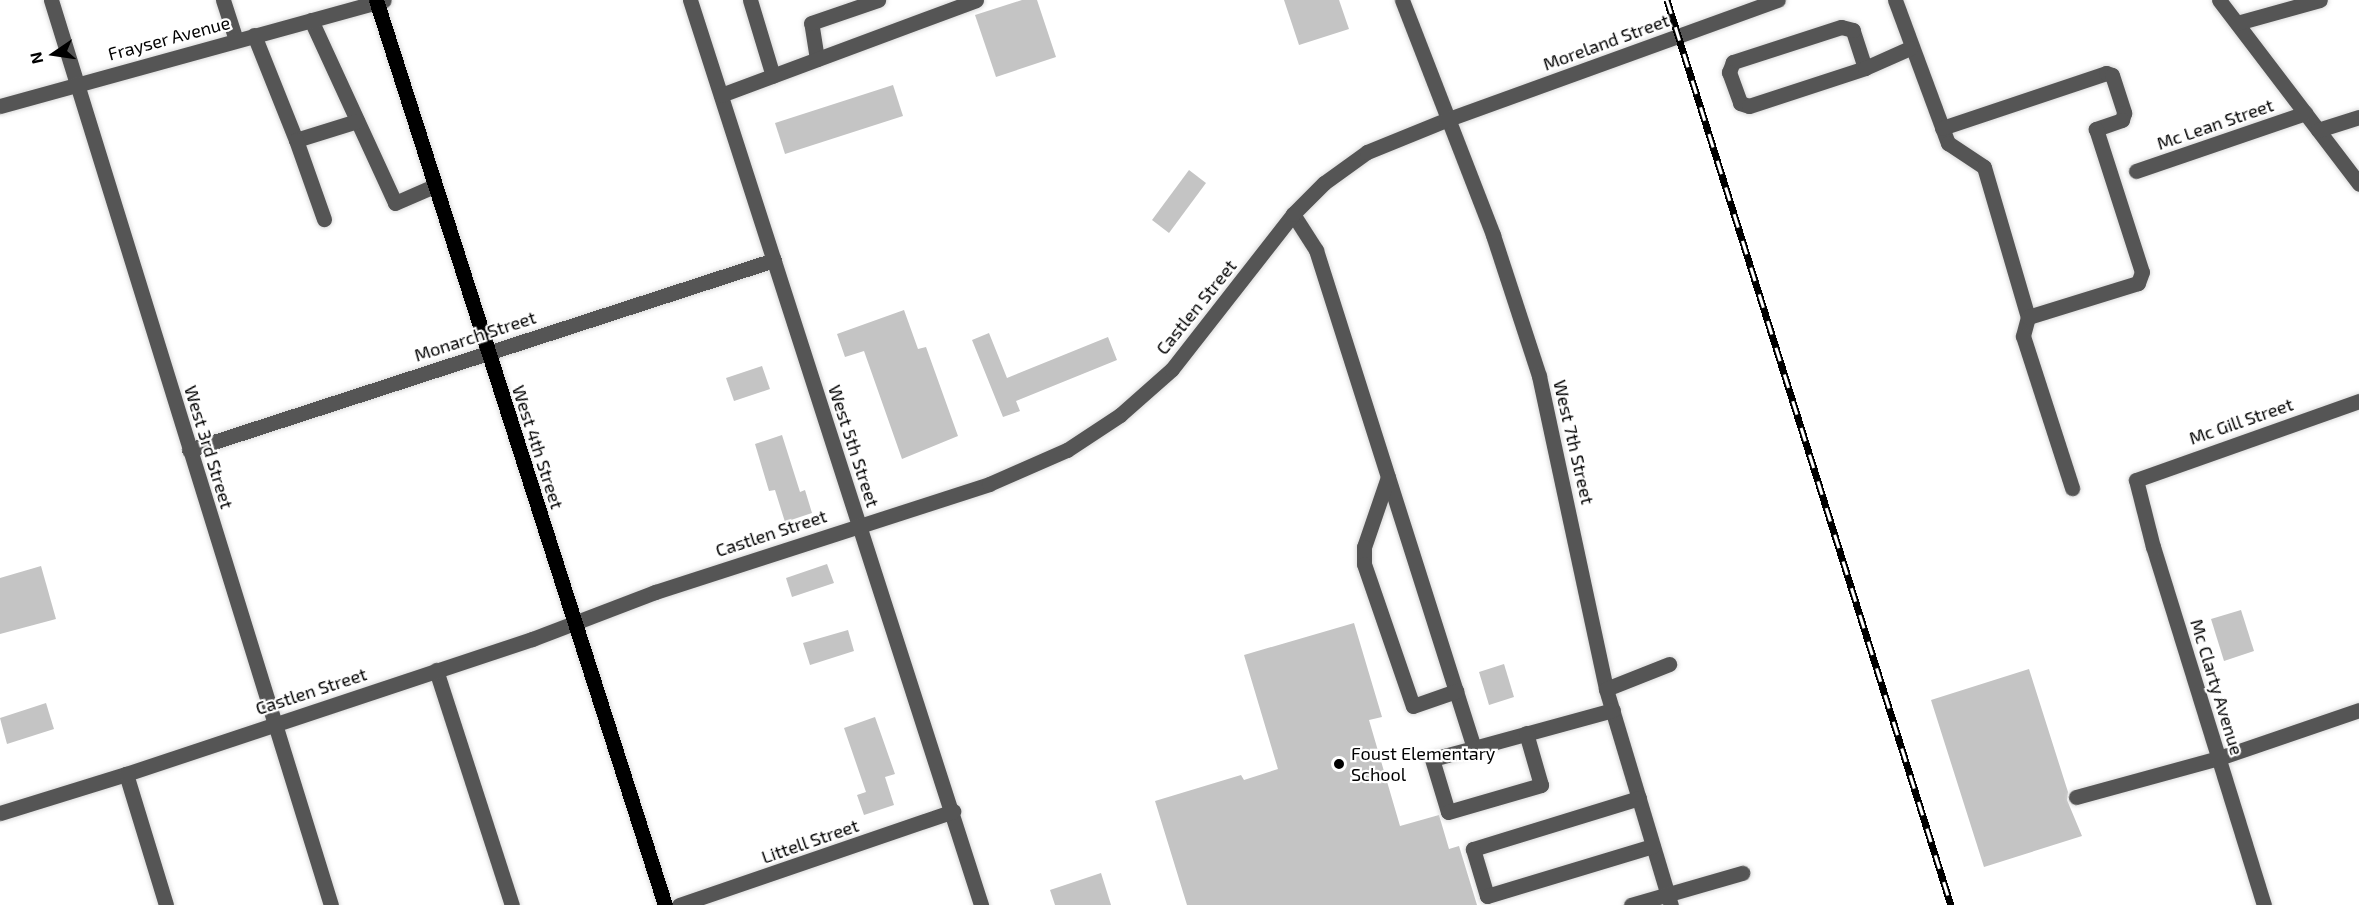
<!DOCTYPE html>
<style>
body{margin:0}
#map{position:relative;width:2359px;height:905px;overflow:hidden;background:#fff;font-family:"Exo 2",sans-serif}
div>[style]{position:absolute}
[style*='--x']{left:calc(var(--x)*1px);top:calc(var(--y)*1px);width:calc(var(--w)*1px);rotate:calc(var(--a)*1deg)}
.building>*{inset:0;background:#c4c4c4}
.roads{filter:drop-shadow(0 0 2px #dbdbdb) drop-shadow(0 0 2px #dbdbdb)}
.minor>*{height:15px;margin:-7.5px;padding:0 7.5px;transform-origin:7.5px;border-radius:7.5px;background:#555}
.major>*{height:15px;margin:-7.5px;padding:0 7.5px;transform-origin:7.5px;border-radius:7.5px;background:#000}
.rail>*{height:7px;margin-top:-3.5px;transform-origin:0;background:repeating-linear-gradient(90deg,#fff 0 14px,#000 0 28px);box-sizing:border-box;border-block:2px solid #000}
.dots>*{width:16px;height:16px;translate:-50% -50%;box-sizing:border-box;border:3px solid #fff;border-radius:50%}
span{translate:-50% -50%;white-space:nowrap;text-align:center;line-height:1.15;-webkit-text-stroke:4.5px #fff;paint-order:stroke}
.street-label{font-size:18px;color:#000}
.poi-label{font-size:18px;color:#000}
.left{translate:0 -50%;text-align:left}
.north{position:absolute;left:24px;top:24px;width:60px;height:60px;-webkit-text-stroke:4px #fff;paint-order:stroke;rotate:257deg;font-size:16px;font-weight:700;line-height:24px;text-align:center;color:#000}
.north::after{content:'';display:block;margin:auto;width:21px;height:27px;background:#000;clip-path:polygon(50% 0,100% 100%,50% 72%,0 100%)}
</style>
<div id="map">
<div class="building">
<i style="clip-path:polygon(1022px 0,1037px 0,1056px 57px,996px 77px,975px 15px)"></i>
<i style="clip-path:polygon(1284px 0,1339px 0,1349px 29px,1299px 45px)"></i>
<i style="clip-path:polygon(893px 85px,903px 116px,785px 154px,775px 123px)"></i>
<i style="clip-path:polygon(1189px 170px,1206px 183px,1169px 233px,1152px 220px)"></i>
<i style="clip-path:polygon(904px 310px,918px 349px,926px 347px,958px 436px,902px 459px,864px 351px,845px 357px,837px 334px)"></i>
<i style="clip-path:polygon(989px 333px,1007px 378px,1108px 337px,1117px 360px,1016px 401px,1020px 411px,1003px 417px,972px 340px)"></i>
<i style="clip-path:polygon(762px 366px,770px 389px,734px 401px,726px 378px)"></i>
<i style="clip-path:polygon(782px 435px,800px 492px,805px 490px,812px 513px,785px 522px,775px 490px,769px 491px,755px 444px)"></i>
<i style="clip-path:polygon(827px 564px,834px 583px,792px 597px,786px 578px)"></i>
<i style="clip-path:polygon(41px 566px,56px 619px,0 634px,0 578px)"></i>
<i style="clip-path:polygon(2241px 610px,2254px 651px,2224px 661px,2211px 619px)"></i>
<i style="clip-path:polygon(1354px 623px,1382px 717px,1369px 720px,1400px 826px,1439px 815px,1449px 849px,1459px 846px,1477px 905px,1187px 905px,1155px 801px,1241px 775px,1244px 780px,1278px 769px,1244px 655px)"></i>
<i style="clip-path:polygon(848px 630px,854px 651px,810px 665px,803px 643px)"></i>
<i style="clip-path:polygon(1504px 664px,1514px 697px,1489px 705px,1479px 672px)"></i>
<i style="clip-path:polygon(2029px 669px,2068px 792px,2067px 800px,2082px 836px,1984px 867px,1931px 700px)"></i>
<i style="clip-path:polygon(46px 703px,54px 729px,7px 744px,0 718px)"></i>
<i style="clip-path:polygon(875px 717px,895px 774px,885px 777px,894px 805px,864px 815px,857px 795px,866px 792px,844px 728px)"></i>
<i style="clip-path:polygon(1101px 873px,1111px 905px,1055px 905px,1050px 890px)"></i>
</div>
<div class="roads">
<div class="minor">
<i style="--x:51;--y:0;--w:947;--a:72.81"></i>
<i style="--x:223;--y:0;--w:42;--a:72"></i>
<i style="--x:690;--y:0;--w:951;--a:72.17"></i>
<i style="--x:750;--y:0;--w:79;--a:73.2"></i>
<i style="--x:1402;--y:0;--w:252;--a:68.8"></i>
<i style="--x:1493;--y:235;--w:148;--a:71.9"></i>
<i style="--x:1539;--y:376;--w:320;--a:77.9"></i>
<i style="--x:1606;--y:689;--w:226;--a:73.3"></i>
<i style="--x:1895;--y:0;--w:153;--a:69.7"></i>
<i style="--x:1948;--y:143;--w:43;--a:33.7"></i>
<i style="--x:1984;--y:167;--w:156;--a:73.7"></i>
<i style="--x:2028;--y:317;--w:20;--a:105"></i>
<i style="--x:2023;--y:336;--w:160;--a:72.1"></i>
<i style="--x:2219;--y:0;--w:231;--a:52.7"></i>
<i style="--x:311;--y:20;--w:201;--a:65.3"></i>
<i style="--x:395;--y:203;--w:43;--a:-23.6"></i>
<i style="--x:2237;--y:23;--w:86;--a:-15.5"></i>
<i style="--x:254;--y:35;--w:113;--a:68.2"></i>
<i style="--x:296;--y:140;--w:64;--a:-17.3"></i>
<i style="--x:817;--y:59;--w:36;--a:-99"></i>
<i style="--x:811;--y:23;--w:71;--a:-18.9"></i>
<i style="--x:1865;--y:68;--w:40;--a:-108"></i>
<i style="--x:1853;--y:30;--w:12;--a:-166"></i>
<i style="--x:1841;--y:27;--w:114;--a:162"></i>
<i style="--x:1733;--y:62;--w:11;--a:112"></i>
<i style="--x:1729;--y:72;--w:33;--a:70"></i>
<i style="--x:1740;--y:103;--w:9;--a:18"></i>
<i style="--x:1749;--y:106;--w:122;--a:-18.1"></i>
<i style="--x:1865;--y:68;--w:49;--a:-24"></i>
<i style="--x:721;--y:95;--w:272;--a:-20.4"></i>
<i style="--x:0;--y:106;--w:398;--a:-15.4"></i>
<i style="--x:1942;--y:128;--w:173;--a:-18.5"></i>
<i style="--x:2106;--y:73;--w:6;--a:18"></i>
<i style="--x:2112;--y:75;--w:40;--a:72"></i>
<i style="--x:2124;--y:113;--w:7;--a:106"></i>
<i style="--x:2122;--y:120;--w:28;--a:161"></i>
<i style="--x:2096;--y:129;--w:150;--a:72.2"></i>
<i style="--x:2142;--y:272;--w:12;--a:110"></i>
<i style="--x:2138;--y:283;--w:115;--a:162.8"></i>
<i style="--x:2318;--y:130;--w:43;--a:-17.6"></i>
<i style="--x:296;--y:140;--w:84;--a:70.5"></i>
<i style="--x:2136;--y:171;--w:179;--a:-18.9"></i>
<i style="--x:1293;--y:214;--w:43;--a:57.4"></i>
<i style="--x:1316;--y:250;--w:522;--a:72.4"></i>
<i style="--x:1474;--y:748;--w:144;--a:-15.3"></i>
<i style="--x:189;--y:450;--w:615;--a:-17.99"></i>
<i style="--x:1388;--y:477;--w:74;--a:108.9"></i>
<i style="--x:1364;--y:547;--w:17;--a:90"></i>
<i style="--x:1364;--y:564;--w:150;--a:71"></i>
<i style="--x:1413;--y:706;--w:46;--a:-19.2"></i>
<i style="--x:436;--y:670;--w:247;--a:72.1"></i>
<i style="--x:1606;--y:689;--w:68;--a:-21.6"></i>
<i style="--x:1474;--y:748;--w:43;--a:165.3"></i>
<i style="--x:1432;--y:759;--w:55;--a:73.2"></i>
<i style="--x:1448;--y:812;--w:97;--a:-16.2"></i>
<i style="--x:1541;--y:785;--w:54;--a:-106.1"></i>
<i style="--x:126;--y:774;--w:137;--a:73"></i>
<i style="--x:2076;--y:797;--w:148;--a:-15.3"></i>
<i style="--x:2219;--y:758;--w:148;--a:-18.9"></i>
<i style="--x:1639;--y:798;--w:174;--a:162.9"></i>
<i style="--x:1473;--y:849;--w:49;--a:73.4"></i>
<i style="--x:1487;--y:896;--w:173;--a:-16.8"></i>
<i style="--x:0;--y:813;--w:132;--a:-17.2"></i>
<i style="--x:126;--y:774;--w:428;--a:-18.4"></i>
<i style="--x:532;--y:639;--w:132;--a:-20.9"></i>
<i style="--x:655;--y:592;--w:351;--a:-17.9"></i>
<i style="--x:989;--y:484;--w:85;--a:-23.6"></i>
<i style="--x:1067;--y:450;--w:64;--a:-33.4"></i>
<i style="--x:1120;--y:415;--w:69;--a:-41.5"></i>
<i style="--x:1172;--y:369;--w:197;--a:-52"></i>
<i style="--x:1293;--y:214;--w:44;--a:-45"></i>
<i style="--x:1324;--y:183;--w:53;--a:-35.8"></i>
<i style="--x:1367;--y:152;--w:85;--a:-22.1"></i>
<i style="--x:1446;--y:120;--w:353;--a:-19.9"></i>
<i style="--x:679;--y:905;--w:290;--a:-18.9"></i>
<i style="--x:1631;--y:905;--w:116;--a:-16.1"></i>
<i style="--x:2264;--y:905;--w:375;--a:-107.2"></i>
<i style="--x:2153;--y:547;--w:69;--a:-104.2"></i>
<i style="--x:2136;--y:480;--w:237;--a:-19.5"></i>
</div>
<div class="major">
<i style="--x:376;--y:0;--w:950;--a:72.29"></i>
</div>
</div>
<div class="rail">
<i style="--x:1667;--y:0;--w:949;--a:72.58"></i>
</div>
<div class="dots">
<i style="left:1339px;top:764px;background:#000"></i>
</div>
<div class="street-label">
<span style="left:169px;top:38px;rotate:-15deg">Frayser Avenue</span>
<span style="left:1606px;top:42px;rotate:-20deg">Moreland Street</span>
<span style="left:2215px;top:124px;rotate:-19deg">Mc Lean Street</span>
<span style="left:1196px;top:307px;rotate:-51deg">Castlen Street</span>
<span style="left:475px;top:336px;rotate:-18deg">Monarch Street</span>
<span style="left:2241px;top:421px;rotate:-19deg">Mc Gill Street</span>
<span style="left:1574px;top:442px;rotate:77deg">West 7th Street</span>
<span style="left:854px;top:446px;rotate:72deg">West 5th Street</span>
<span style="left:209px;top:447px;rotate:73deg">West 3rd Street</span>
<span style="left:538px;top:447px;rotate:72deg">West 4th Street</span>
<span style="left:771px;top:533px;rotate:-18deg">Castlen Street</span>
<span style="left:2217px;top:687px;rotate:73deg">Mc Clarty Avenue</span>
<span style="left:311px;top:691px;rotate:-18deg">Castlen Street</span>
<span style="left:810px;top:841px;rotate:-19deg">Littell Street</span>
</div>
<div class="poi-label">
<span class="left" style="left:1351px;top:764px">Foust Elementary<br>School</span>
</div>
<div class="north">N</div>
</div>
